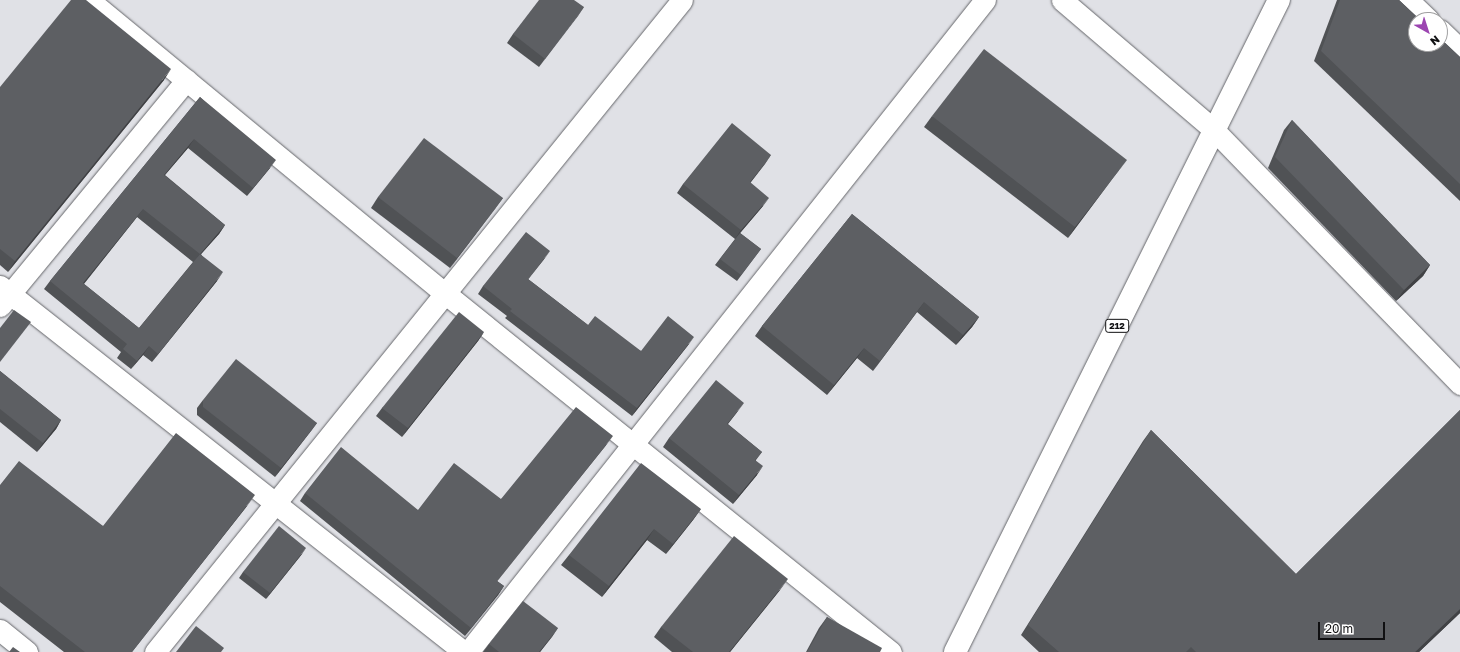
<!DOCTYPE html>
<style>
body{margin:0}
#map{position:relative;width:1460px;height:652px;overflow:hidden;background:#e0e1e6;font-family:"Golos Text",sans-serif}
div>[style]{position:absolute}
[style*='--x']{left:calc(var(--x)*1px);top:calc(var(--y)*1px);width:calc(var(--w)*1px);rotate:calc(var(--a)*1deg)}
.roads{filter:drop-shadow(0 0 1px #65666a) drop-shadow(0 0 1px #65666a)}
.street>*{height:21px;margin:-10.5px;padding:0 10.5px;transform-origin:10.5px;border-radius:10.5px;background:#fff}
.primary>*{height:22px;margin:-11px;padding:0 11px;transform-origin:11px;border-radius:11px;background:#fff}
.wall>*{inset:0;background:#505255}
.shaded-wall>*{inset:0;background:#414245}
.building>*{inset:0;background:#5d5f63}
span{translate:-50% -50%;white-space:nowrap;text-align:center;line-height:1.15;-webkit-text-stroke:4px #fff;paint-order:stroke}
.shield-label span{padding:1px 3px;background:#fff;border:1px solid;border-radius:3px;-webkit-text-stroke-width:0}
.shield-label{font-size:9px;color:#101012;font-weight:700}
.north{position:absolute;left:1408px;top:12px;width:40px;height:40px;box-sizing:border-box;background:#fff;border:1px solid #9f9fa0;border-radius:50%;rotate:141deg;font-size:11px;font-weight:700;line-height:16px;text-align:center;color:#101012}
.north::after{content:'';display:block;margin:auto;width:14px;height:18px;background:#9c45b1;clip-path:polygon(50% 0,100% 100%,50% 72%,0 100%)}
.scale{position:absolute;left:1318px;top:622px;width:67px;height:18px;box-sizing:border-box;border:2px solid #101012;border-top:0;padding-left:5px;font-size:12px;line-height:14px;white-space:nowrap;color:#101012;-webkit-text-stroke:3px #fff;paint-order:stroke}
</style>
<div id="map">
<div class="roads">
<div class="street">
<i style="--x:89;--y:0;--w:462;--a:39.5"></i>
<i style="--x:446;--y:294;--w:571;--a:38.82"></i>
<i style="--x:1062;--y:0;--w:200;--a:40.5"></i>
<i style="--x:1214;--y:130;--w:354;--a:45.9"></i>
<i style="--x:1408;--y:0;--w:29;--a:44"></i>
<i style="--x:1440;--y:30;--w:28;--a:44"></i>
<i style="--x:0;--y:286;--w:591;--a:38.27"></i>
<i style="--x:0;--y:306;--w:293;--a:-50.5"></i>
<i style="--x:0;--y:630;--w:35;--a:39"></i>
<i style="--x:155;--y:652;--w:838;--a:-51.05"></i>
<i style="--x:468;--y:652;--w:832;--a:-51.59"></i>
</div>
<div class="primary">
<i style="--x:955;--y:652;--w:728;--a:-63.58"></i>
</div>
</div>
<div class="wall">
<i style="clip-path:polygon(1337px 0,1399px 0,1460px 57px,1460px 201px,1314px 61px)"></i>
<i style="clip-path:polygon(584px 7px,539px 67px,507px 43px,513px 34px)"></i>
<i style="clip-path:polygon(164px 80px,8px 272px,0 265px,0 87px)"></i>
<i style="clip-path:polygon(evenodd,200px 97px,270px 168px,247px 196px,188px 148px,165px 175px,225px 225px,219px 234px,201px 254px,217px 281px,152px 362px,143px 355px,131px 369px,117px 358px,121px 352px,44px 289px,50px 281px,200px 97px,137px 217px,193px 262px,139px 328px,84px 284px,137px 217px)"></i>
<i style="clip-path:polygon(932px 116px,1119px 170px,1068px 238px,924px 127px)"></i>
<i style="clip-path:polygon(1292px 120px,1430px 265px,1423px 276px,1396px 301px,1268px 168px,1284px 130px)"></i>
<i style="clip-path:polygon(771px 155px,750px 183px,763px 206px,740px 233px,761px 249px,737px 281px,715px 265px,735px 239px,677px 193px,683px 184px)"></i>
<i style="clip-path:polygon(378px 197px,503px 198px,450px 268px,371px 208px)"></i>
<i style="clip-path:polygon(852px 214px,979px 317px,972px 327px,956px 345px,917px 312px,873px 371px,857px 358px,827px 395px,755px 336px,762px 326px)"></i>
<i style="clip-path:polygon(545px 258px,528px 279px,588px 325px,641px 351px,689px 344px,632px 416px,505px 318px,507px 316px,478px 294px,483px 286px)"></i>
<i style="clip-path:polygon(484px 332px,478px 341px,402px 437px,376px 416px,382px 408px)"></i>
<i style="clip-path:polygon(0 371px,61px 420px,56px 429px,37px 452px,0 422px)"></i>
<i style="clip-path:polygon(203px 400px,317px 423px,311px 431px,275px 477px,197px 415px,197px 408px)"></i>
<i style="clip-path:polygon(1460px 410px,1460px 613px,1419px 652px,1039px 652px,1021px 635px,1143px 441px,1151px 430px,1296px 574px)"></i>
<i style="clip-path:polygon(738px 411px,728px 424px,762px 452px,756px 460px,757px 475px,733px 504px,663px 447px,669px 438px)"></i>
<i style="clip-path:polygon(607px 444px,497px 581px,504px 586px,498px 595px,465px 636px,300px 501px,305px 493px,418px 510px,501px 499px)"></i>
<i style="clip-path:polygon(0 485px,103px 526px,247px 506px,132px 652px,64px 652px,0 602px)"></i>
<i style="clip-path:polygon(701px 509px,693px 520px,666px 554px,647px 540px,602px 597px,561px 565px,569px 555px)"></i>
<i style="clip-path:polygon(302px 554px,266px 599px,239px 578px,243px 572px)"></i>
<i style="clip-path:polygon(780px 590px,730px 652px,672px 652px,654px 637px,661px 627px)"></i>
<i style="clip-path:polygon(827px 617px,880px 652px,806px 652px,819px 628px)"></i>
<i style="clip-path:polygon(558px 628px,540px 652px,483px 652px,489px 644px)"></i>
</div>
<div class="shaded-wall">
<i style="clip-path:polygon(584px 7px,578px 16px,539px 67px)"></i>
<i style="clip-path:polygon(171px 69px,164px 80px,8px 272px,15px 261px)"></i>
<i style="clip-path:polygon(194px 139px,188px 148px,158px 183px,164px 175px)"></i>
<i style="clip-path:polygon(771px 155px,765px 164px,744px 191px,750px 182px)"></i>
<i style="clip-path:polygon(276px 160px,270px 168px,247px 196px,253px 188px)"></i>
<i style="clip-path:polygon(1127px 160px,1119px 170px,1068px 238px,1075px 227px)"></i>
<i style="clip-path:polygon(503px 198px,495px 209px,450px 268px,457px 258px)"></i>
<i style="clip-path:polygon(769px 198px,763px 206px,735px 239px,741px 230px)"></i>
<i style="clip-path:polygon(143px 209px,137px 217px,77px 292px,83px 283px)"></i>
<i style="clip-path:polygon(225px 225px,219px 234px,194px 262px,200px 254px)"></i>
<i style="clip-path:polygon(550px 251px,545px 258px,523px 286px,528px 279px)"></i>
<i style="clip-path:polygon(1430px 265px,1423px 276px,1396px 301px,1404px 290px)"></i>
<i style="clip-path:polygon(223px 272px,217px 281px,152px 362px,158px 354px)"></i>
<i style="clip-path:polygon(924px 302px,917px 312px,873px 371px,880px 361px)"></i>
<i style="clip-path:polygon(979px 317px,972px 327px,956px 345px,963px 335px)"></i>
<i style="clip-path:polygon(484px 332px,478px 341px,402px 437px,408px 428px)"></i>
<i style="clip-path:polygon(694px 337px,689px 344px,632px 416px,637px 408px)"></i>
<i style="clip-path:polygon(149px 346px,143px 355px,131px 369px,137px 361px)"></i>
<i style="clip-path:polygon(864px 348px,857px 358px,827px 395px,834px 385px)"></i>
<i style="clip-path:polygon(744px 403px,738px 411px,721px 432px,727px 424px)"></i>
<i style="clip-path:polygon(61px 420px,56px 429px,37px 452px,43px 443px)"></i>
<i style="clip-path:polygon(317px 423px,311px 431px,275px 477px,281px 468px)"></i>
<i style="clip-path:polygon(613px 436px,607px 444px,491px 589px,497px 581px)"></i>
<i style="clip-path:polygon(763px 466px,757px 475px,733px 504px,739px 495px)"></i>
<i style="clip-path:polygon(255px 495px,247px 506px,132px 652px)"></i>
<i style="clip-path:polygon(701px 509px,693px 520px,666px 554px,673px 544px)"></i>
<i style="clip-path:polygon(654px 529px,647px 540px,602px 597px,609px 586px)"></i>
<i style="clip-path:polygon(306px 548px,302px 554px,266px 599px,270px 593px)"></i>
<i style="clip-path:polygon(788px 579px,780px 590px,730px 652px,729px 652px)"></i>
<i style="clip-path:polygon(504px 586px,498px 595px,465px 636px,471px 628px)"></i>
<i style="clip-path:polygon(1460px 609px,1460px 613px,1419px 652px,1415px 652px)"></i>
<i style="clip-path:polygon(558px 628px,552px 637px,540px 652px,539px 652px)"></i>
</div>
<div class="building">
<i style="clip-path:polygon(71px 0,86px 0,171px 69px,15px 261px,0 249px,0 87px)"></i>
<i style="clip-path:polygon(539px 0,574px 0,584px 7px,545px 59px,513px 34px)"></i>
<i style="clip-path:polygon(1340px 0,1399px 0,1420px 20px,1416px 20px,1416px 44px,1440px 44px,1440px 38px,1460px 57px,1460px 184px,1321px 51px)"></i>
<i style="clip-path:polygon(984px 49px,1127px 160px,1075px 227px,932px 116px)"></i>
<i style="clip-path:polygon(evenodd,200px 97px,276px 160px,253px 188px,194px 139px,164px 175px,225px 225px,200px 254px,223px 272px,158px 354px,149px 346px,137px 361px,123px 349px,127px 344px,50px 281px,200px 97px,143px 209px,200px 254px,139px 328px,83px 283px,143px 209px)"></i>
<i style="clip-path:polygon(1292px 120px,1430px 265px,1404px 290px,1275px 157px)"></i>
<i style="clip-path:polygon(732px 123px,771px 155px,750px 182px,769px 198px,741px 230px,683px 184px)"></i>
<i style="clip-path:polygon(424px 138px,503px 198px,457px 258px,378px 197px)"></i>
<i style="clip-path:polygon(852px 214px,979px 317px,963px 335px,924px 302px,880px 361px,864px 348px,834px 385px,762px 326px)"></i>
<i style="clip-path:polygon(526px 232px,550px 251px,528px 279px,588px 325px,595px 316px,641px 351px,668px 316px,694px 337px,637px 408px,510px 311px,512px 309px,483px 286px)"></i>
<i style="clip-path:polygon(740px 233px,761px 249px,741px 275px,720px 259px)"></i>
<i style="clip-path:polygon(14px 310px,31px 322px,0 362px,0 328px)"></i>
<i style="clip-path:polygon(459px 312px,484px 332px,408px 428px,382px 408px)"></i>
<i style="clip-path:polygon(236px 359px,317px 423px,281px 468px,203px 407px,203px 400px)"></i>
<i style="clip-path:polygon(0 371px,61px 420px,43px 443px,0 409px)"></i>
<i style="clip-path:polygon(716px 380px,744px 403px,727px 424px,762px 452px,755px 460px,763px 466px,739px 495px,669px 438px)"></i>
<i style="clip-path:polygon(576px 407px,613px 436px,497px 581px,504px 586px,471px 628px,305px 493px,341px 447px,418px 510px,454px 463px,501px 499px)"></i>
<i style="clip-path:polygon(1460px 410px,1460px 609px,1415px 652px,1196px 652px,1191px 647px,1186px 652px,1059px 652px,1028px 625px,1151px 430px,1296px 574px)"></i>
<i style="clip-path:polygon(176px 433px,255px 495px,132px 652px,85px 652px,0 586px,0 485px,19px 461px,103px 526px)"></i>
<i style="clip-path:polygon(641px 463px,701px 509px,673px 544px,654px 529px,609px 586px,569px 555px)"></i>
<i style="clip-path:polygon(279px 526px,306px 548px,270px 593px,243px 572px)"></i>
<i style="clip-path:polygon(734px 536px,788px 579px,729px 652px,693px 652px,661px 627px)"></i>
<i style="clip-path:polygon(523px 601px,558px 628px,539px 652px,499px 652px,489px 644px)"></i>
<i style="clip-path:polygon(827px 617px,882px 648px,880px 652px,807px 652px)"></i>
<i style="clip-path:polygon(196px 626px,224px 648px,221px 652px,176px 652px)"></i>
<i style="clip-path:polygon(13px 647px,20px 652px,9px 652px)"></i>
</div>
<div class="shield-label">
<span style="left:1117px;top:326px">212</span>
</div>
<div class="north">N</div>
<div class="scale">20 m</div>
</div>
